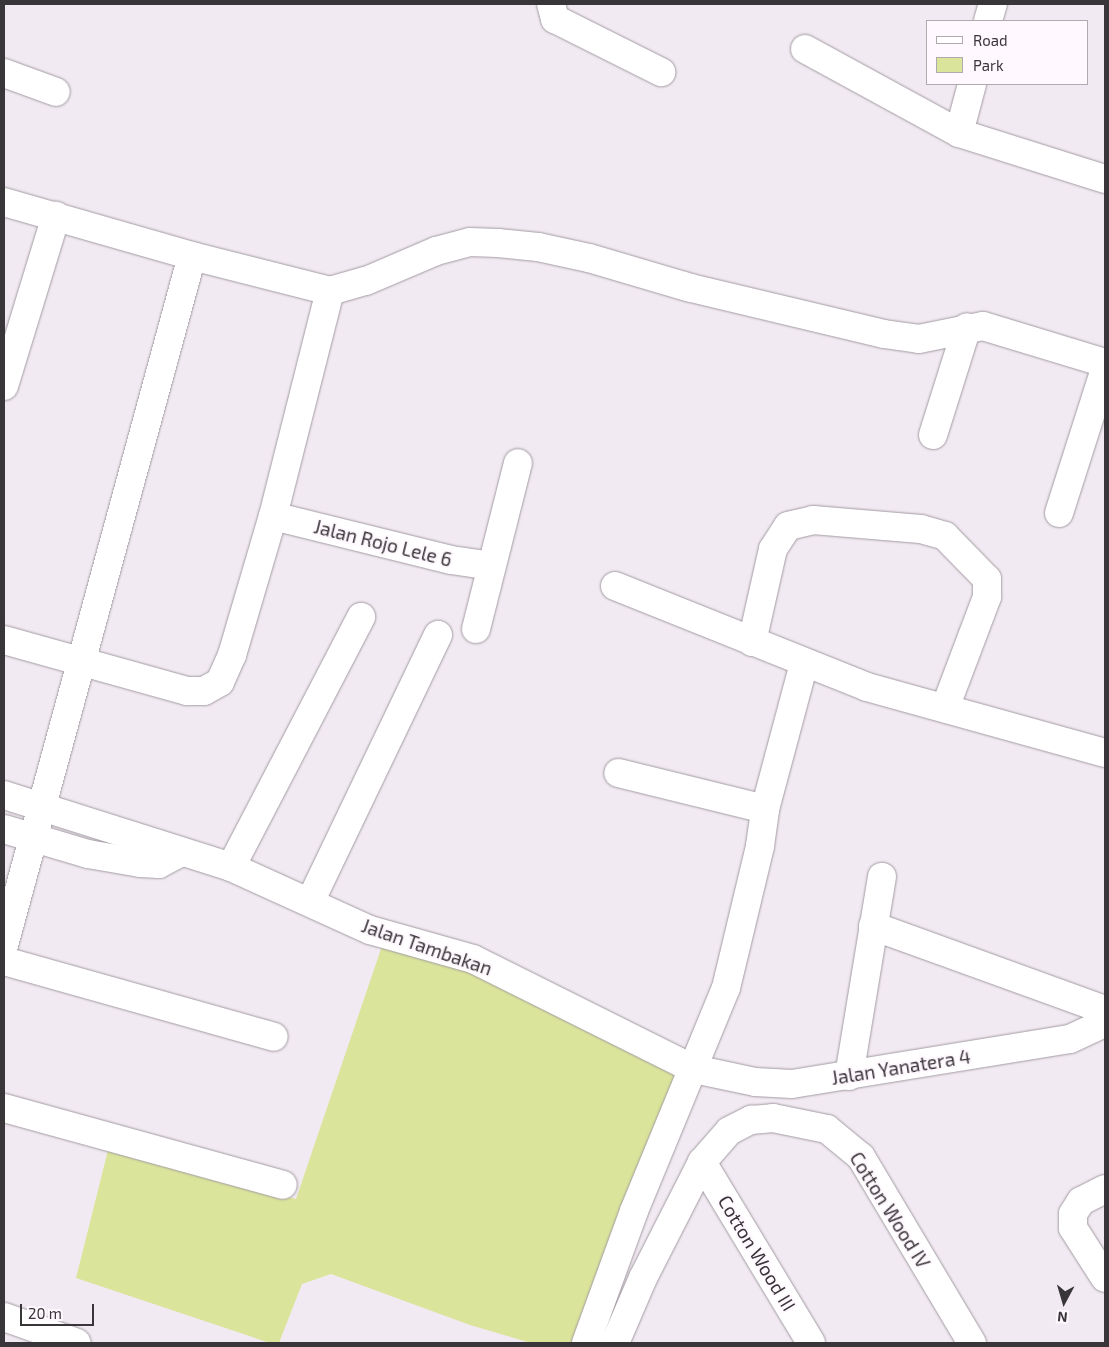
<!DOCTYPE html>
<style>
body{margin:0}
#map{position:relative;width:1109px;height:1347px;overflow:hidden;background:#f2eaf2;font-family:"Exo 2",sans-serif}
div>[style]{position:absolute}
[style*='--x']{left:calc(var(--x)*1px);top:calc(var(--y)*1px);width:calc(var(--w)*1px);rotate:calc(var(--a)*1deg)}
.green>*{inset:0;background:#dbe49b}
.roads{filter:drop-shadow(0 0 1px #a29ba2) drop-shadow(0 0 1px #a29ba2)}
.minor>*{height:28px;margin:-14px;padding:0 14px;transform-origin:14px;border-radius:14px;background:#fff}
span{translate:-50% -50%;white-space:nowrap;text-align:center;line-height:1.15;-webkit-text-stroke:4px #fff8fe;paint-order:stroke}
.street-label{font-size:19px;color:#393639}
.frame{position:absolute;inset:0;border:5px solid #393639;pointer-events:none}
.legend{position:absolute;left:926px;top:20px;width:162px;height:65px;box-sizing:border-box;background:#fff8fe;border:1px solid #b0aaaf;margin:0;padding:6px 9px;list-style:none;font-size:15px;color:#393639}
.legend li{display:flex;align-items:center;gap:10px;height:25px}
.legend b{width:25px;border:1px solid #b0aaaf}
.north{position:absolute;left:1039px;top:1277px;width:50px;height:50px;-webkit-text-stroke:4px #fff8fe;paint-order:stroke;rotate:186deg;font-size:14px;font-weight:700;line-height:20px;text-align:center;color:#393639}
.north::after{content:'';display:block;margin:auto;width:18px;height:22px;background:#393639;clip-path:polygon(50% 0,100% 100%,50% 72%,0 100%)}
.scale{position:absolute;left:20px;top:1304px;width:74px;height:22px;box-sizing:border-box;border:2px solid #393639;border-top:0;padding-left:6px;font-size:15px;line-height:18px;white-space:nowrap;color:#393639;-webkit-text-stroke:4px #fff8fe;paint-order:stroke}
</style>
<div id="map">
<div class="green">
<i style="clip-path:polygon(383px 943px,453px 959px,687px 1071px,577px 1343px,531px 1343px,470px 1325px,331px 1274px,302px 1284px,279px 1343px,270px 1343px,76px 1278px,109px 1146px,296px 1199px)"></i>
</div>
<div class="roads">
<div class="minor">
<i style="--x:551;--y:4;--w:16;--a:75"></i>
<i style="--x:555;--y:19;--w:119;--a:26.6"></i>
<i style="--x:988;--y:21;--w:18;--a:-74"></i>
<i style="--x:805;--y:49;--w:175;--a:28.6"></i>
<i style="--x:959;--y:133;--w:153;--a:17.5"></i>
<i style="--x:4;--y:73;--w:55;--a:20.1"></i>
<i style="--x:959;--y:133;--w:51;--a:-75.1"></i>
<i style="--x:4;--y:202;--w:196;--a:16"></i>
<i style="--x:192;--y:256;--w:142;--a:14.2"></i>
<i style="--x:330;--y:291;--w:37;--a:-16"></i>
<i style="--x:366;--y:281;--w:76;--a:-23.2"></i>
<i style="--x:436;--y:251;--w:35;--a:-15"></i>
<i style="--x:470;--y:242;--w:28;--a:2"></i>
<i style="--x:498;--y:243;--w:40;--a:5.7"></i>
<i style="--x:538;--y:247;--w:52;--a:12.2"></i>
<i style="--x:589;--y:258;--w:106;--a:16.4"></i>
<i style="--x:691;--y:288;--w:198;--a:13.4"></i>
<i style="--x:884;--y:334;--w:35;--a:8"></i>
<i style="--x:919;--y:339;--w:65;--a:-11.5"></i>
<i style="--x:983;--y:326;--w:127;--a:16.9"></i>
<i style="--x:4;--y:386;--w:178;--a:-73"></i>
<i style="--x:933;--y:435;--w:113;--a:-72.5"></i>
<i style="--x:1059;--y:513;--w:151;--a:-72.3"></i>
<i style="--x:273;--y:516;--w:183;--a:13.9"></i>
<i style="--x:451;--y:560;--w:41;--a:8.3"></i>
<i style="--x:615;--y:586;--w:271;--a:21.8"></i>
<i style="--x:867;--y:687;--w:247;--a:15.5"></i>
<i style="--x:476;--y:629;--w:171;--a:-75.8"></i>
<i style="--x:4;--y:640;--w:190;--a:15.6"></i>
<i style="--x:187;--y:691;--w:17;--a:0"></i>
<i style="--x:204;--y:691;--w:18;--a:-29"></i>
<i style="--x:220;--y:682;--w:30;--a:-66"></i>
<i style="--x:232;--y:655;--w:145;--a:-73.6"></i>
<i style="--x:273;--y:516;--w:232;--a:-75.8"></i>
<i style="--x:752;--y:642;--w:95;--a:-77.3"></i>
<i style="--x:773;--y:549;--w:27;--a:-57"></i>
<i style="--x:788;--y:526;--w:26;--a:-13"></i>
<i style="--x:813;--y:520;--w:108;--a:4.8"></i>
<i style="--x:921;--y:529;--w:25;--a:16"></i>
<i style="--x:945;--y:536;--w:60;--a:45.7"></i>
<i style="--x:987;--y:579;--w:18;--a:90"></i>
<i style="--x:987;--y:597;--w:119;--a:110.7"></i>
<i style="--x:4;--y:795;--w:238;--a:17.6"></i>
<i style="--x:231;--y:867;--w:153;--a:24.4"></i>
<i style="--x:370;--y:930;--w:107;--a:15.7"></i>
<i style="--x:473;--y:959;--w:247;--a:26.5"></i>
<i style="--x:694;--y:1069;--w:62;--a:12"></i>
<i style="--x:755;--y:1082;--w:37;--a:3"></i>
<i style="--x:792;--y:1084;--w:282;--a:-9.2"></i>
<i style="--x:1070;--y:1039;--w:38;--a:-25"></i>
<i style="--x:765;--y:809;--w:151;--a:-75"></i>
<i style="--x:4;--y:829;--w:88;--a:16.6"></i>
<i style="--x:88;--y:854;--w:53;--a:9.8"></i>
<i style="--x:140;--y:863;--w:19;--a:3"></i>
<i style="--x:159;--y:864;--w:26;--a:-28"></i>
<i style="--x:231;--y:867;--w:282;--a:-62.5"></i>
<i style="--x:311;--y:900;--w:294;--a:-64.4"></i>
<i style="--x:873;--y:926;--w:247;--a:19.9"></i>
<i style="--x:4;--y:945;--w:714;--a:-74.74"></i>
<i style="--x:4;--y:961;--w:280;--a:15.7"></i>
<i style="--x:849;--y:1076;--w:202;--a:-80.6"></i>
<i style="--x:4;--y:1108;--w:289;--a:15.4"></i>
<i style="--x:702;--y:1162;--w:211;--a:58.9"></i>
<i style="--x:1105;--y:1189;--w:27;--a:153"></i>
<i style="--x:1081;--y:1201;--w:15;--a:122"></i>
<i style="--x:1073;--y:1214;--w:14;--a:90"></i>
<i style="--x:1073;--y:1228;--w:59;--a:57.4"></i>
<i style="--x:4;--y:1317;--w:77;--a:19.6"></i>
<i style="--x:586;--y:1343;--w:140;--a:-70"></i>
<i style="--x:634;--y:1211;--w:241;--a:-67.6"></i>
<i style="--x:726;--y:988;--w:146;--a:-76.5"></i>
<i style="--x:760;--y:846;--w:37;--a:-82"></i>
<i style="--x:765;--y:809;--w:151;--a:-166.2"></i>
<i style="--x:615;--y:1343;--w:71;--a:-66.7"></i>
<i style="--x:643;--y:1278;--w:130;--a:-63"></i>
<i style="--x:702;--y:1162;--w:41;--a:-48.9"></i>
<i style="--x:729;--y:1131;--w:25;--a:-27"></i>
<i style="--x:751;--y:1120;--w:22;--a:-5"></i>
<i style="--x:773;--y:1118;--w:55;--a:11.5"></i>
<i style="--x:827;--y:1129;--w:44;--a:39.5"></i>
<i style="--x:861;--y:1157;--w:217;--a:59.2"></i>
</div>
</div>
<div class="street-label">
<span style="left:383px;top:543px;rotate:14deg">Jalan Rojo Lele 6</span>
<span style="left:427px;top:947px;rotate:19deg">Jalan Tambakan</span>
<span style="left:901px;top:1067px;rotate:-9deg">Jalan Yanatera 4</span>
<span style="left:890px;top:1210px;rotate:58deg">Cotton Wood IV</span>
<span style="left:757px;top:1253px;rotate:59deg">Cotton Wood III</span>
</div>
<div class="frame"></div>
<ul class="legend">
<li><b style="height:6px;background:#fff"></b>Road</li>
<li><b style="height:14px;background:#dbe49b"></b>Park</li>
</ul>
<div class="north">N</div>
<div class="scale">20 m</div>
</div>
